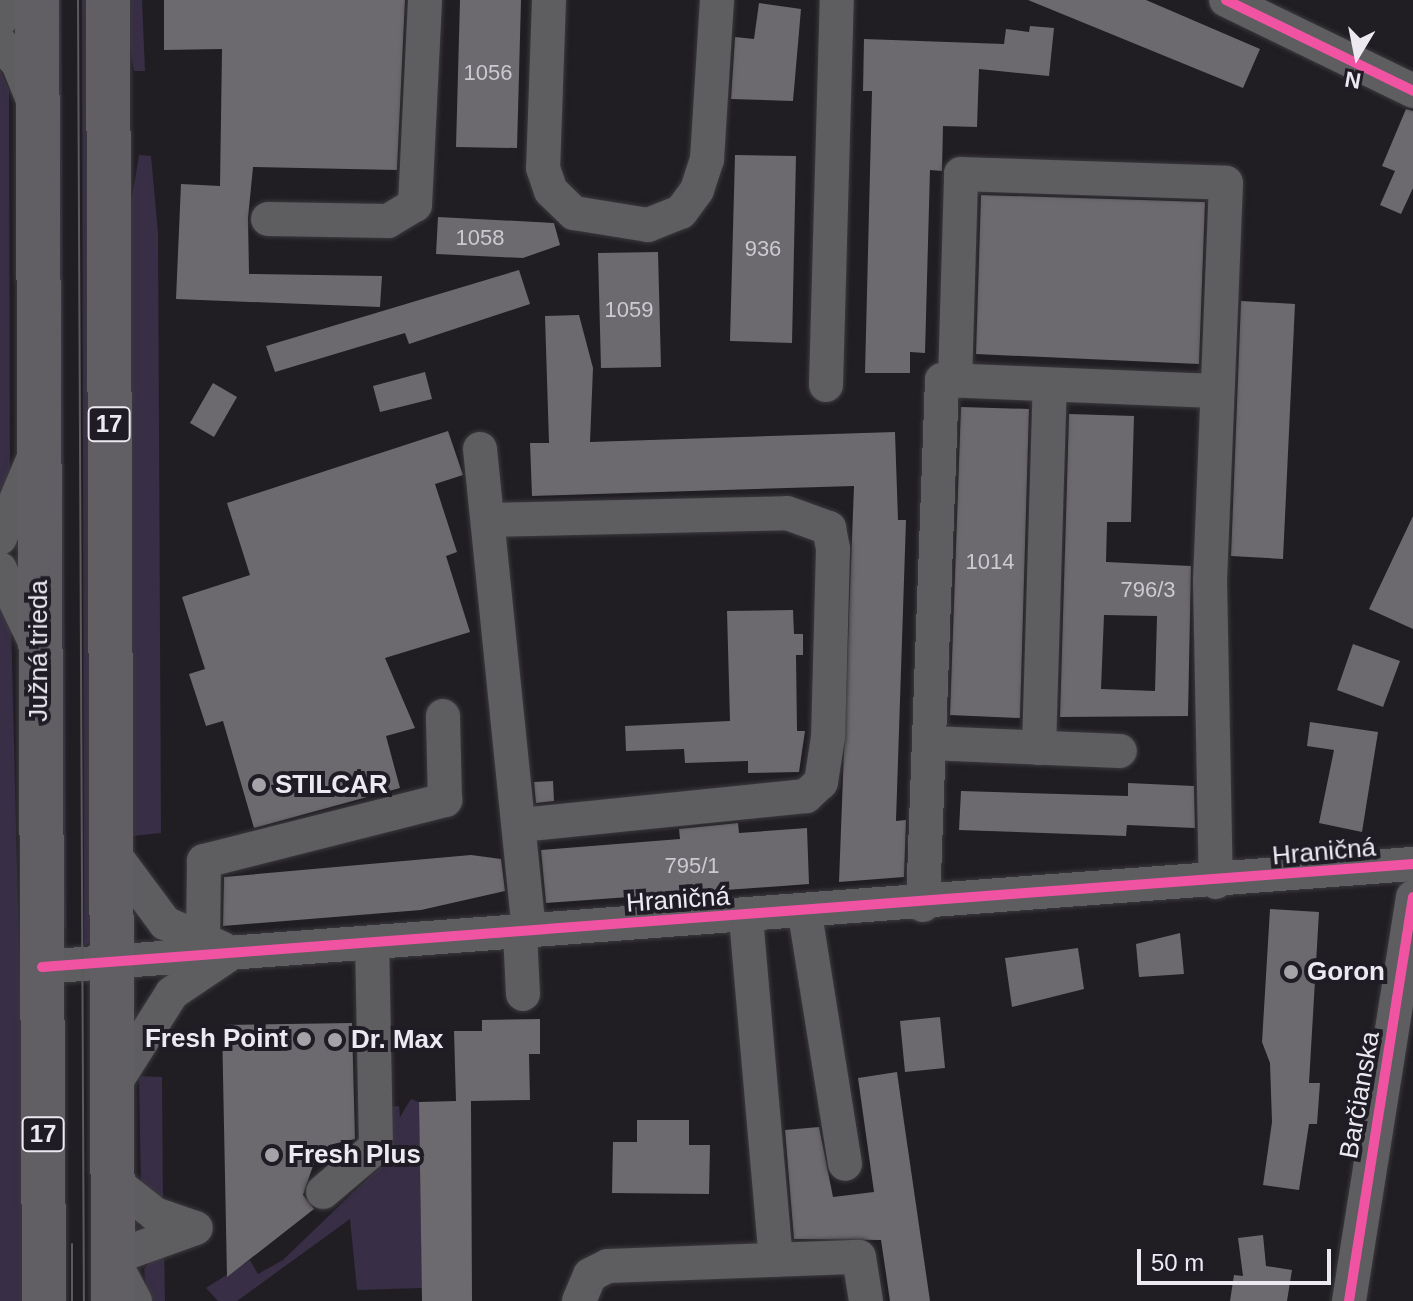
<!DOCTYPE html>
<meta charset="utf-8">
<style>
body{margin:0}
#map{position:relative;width:1413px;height:1301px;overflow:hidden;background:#201e23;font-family:Arial,sans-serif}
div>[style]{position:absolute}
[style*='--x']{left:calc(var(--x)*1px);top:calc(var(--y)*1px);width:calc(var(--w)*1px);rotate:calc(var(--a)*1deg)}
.green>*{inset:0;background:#382e46}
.building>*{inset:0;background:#6c6a6e}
.roads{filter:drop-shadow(0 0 2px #3b393d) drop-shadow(0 0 2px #3b393d)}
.minor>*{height:34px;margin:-17px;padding:0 17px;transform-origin:17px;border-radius:17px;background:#5e5d60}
.major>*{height:44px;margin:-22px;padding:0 22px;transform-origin:22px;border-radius:22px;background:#615e64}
.tram>*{height:2px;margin:-1px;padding:0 1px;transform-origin:1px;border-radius:1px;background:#5c5a5e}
.cycleway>*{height:10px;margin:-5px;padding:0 5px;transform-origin:5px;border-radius:5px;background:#f153a3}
.dots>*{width:22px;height:22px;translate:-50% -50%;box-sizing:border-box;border:4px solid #201c25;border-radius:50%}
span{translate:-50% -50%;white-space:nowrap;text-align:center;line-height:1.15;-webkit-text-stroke:8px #201c25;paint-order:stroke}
.number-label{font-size:22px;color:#ccc9d0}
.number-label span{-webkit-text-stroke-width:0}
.shield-label span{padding:2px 6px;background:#201c25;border:2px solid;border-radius:6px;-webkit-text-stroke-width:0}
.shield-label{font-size:24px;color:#ece9f0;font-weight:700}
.street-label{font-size:26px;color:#ece9f0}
.poi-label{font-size:26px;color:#ece9f0;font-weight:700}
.left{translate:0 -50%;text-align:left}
.right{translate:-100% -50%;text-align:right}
.north{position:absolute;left:1317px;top:16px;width:80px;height:80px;-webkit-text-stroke:6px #201c25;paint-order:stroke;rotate:190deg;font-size:22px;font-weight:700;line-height:32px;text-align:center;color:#ece9f0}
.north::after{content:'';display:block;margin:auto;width:28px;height:36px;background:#ece9f0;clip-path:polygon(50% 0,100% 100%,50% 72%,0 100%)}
.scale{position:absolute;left:1137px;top:1249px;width:194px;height:36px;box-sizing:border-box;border:4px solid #ece9f0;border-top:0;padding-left:10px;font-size:24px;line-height:28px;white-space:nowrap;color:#ece9f0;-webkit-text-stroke:6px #201c25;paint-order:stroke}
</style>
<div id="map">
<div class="green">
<i style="clip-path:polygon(54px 0,61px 0,66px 930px,62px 919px)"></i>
<i style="clip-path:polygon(82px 0,92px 0,93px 940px,84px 946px)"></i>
<i style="clip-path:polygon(122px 0,142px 0,145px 71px,134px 71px)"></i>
<i style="clip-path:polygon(0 69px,9px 90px,10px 482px,0 521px)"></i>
<i style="clip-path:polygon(139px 155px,151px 156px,158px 233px,161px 833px,132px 836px,130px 211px)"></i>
<i style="clip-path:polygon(0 589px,11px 620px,27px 1281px,21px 1301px,0 1301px)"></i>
<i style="clip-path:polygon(139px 1076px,162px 1077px,163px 1207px,141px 1190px)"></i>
<i style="clip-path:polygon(411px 1099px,419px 1102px,422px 1288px,357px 1290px,350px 1219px,237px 1301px,218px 1301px,206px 1288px,250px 1260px,258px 1274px,283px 1260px,391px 1156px,390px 1107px,399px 1106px,400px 1117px)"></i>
<i style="clip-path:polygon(164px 1244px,165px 1301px,148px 1301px,144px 1269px)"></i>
</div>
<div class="building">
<i style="clip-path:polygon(164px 0,405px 0,397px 170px,253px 167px,248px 218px,249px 274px,382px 276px,380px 307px,176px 299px,181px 184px,220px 186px,222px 49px,164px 50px)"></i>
<i style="clip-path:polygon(460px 0,521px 0,517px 148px,456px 147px)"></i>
<i style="clip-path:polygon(1028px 0,1146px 0,1260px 49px,1243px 88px)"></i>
<i style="clip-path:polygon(759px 3px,801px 9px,793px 101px,731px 99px,735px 37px,754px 39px)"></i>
<i style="clip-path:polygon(1030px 26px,1054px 28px,1049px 76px,979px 69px,977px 127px,943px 126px,942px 171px,930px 170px,925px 353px,910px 352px,910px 373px,865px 373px,872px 91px,863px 91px,864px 39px,1004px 44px,1006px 29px,1029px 32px)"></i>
<i style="clip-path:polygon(1406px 109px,1413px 111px,1413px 188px,1401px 214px,1380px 205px,1395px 171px,1382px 166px)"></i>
<i style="clip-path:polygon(735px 155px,796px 156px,792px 343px,730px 341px)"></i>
<i style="clip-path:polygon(981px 195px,1205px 202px,1199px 364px,976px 354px)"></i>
<i style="clip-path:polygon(438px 217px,554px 223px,560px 245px,523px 258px,436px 254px)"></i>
<i style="clip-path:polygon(658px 252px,661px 367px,601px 368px,598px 253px)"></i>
<i style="clip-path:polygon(519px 270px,530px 304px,409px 344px,405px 333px,275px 372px,266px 346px)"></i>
<i style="clip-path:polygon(1241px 301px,1295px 304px,1283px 559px,1231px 556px)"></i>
<i style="clip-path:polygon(579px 315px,593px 368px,590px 442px,895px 432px,898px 520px,906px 520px,896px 821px,906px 820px,904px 877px,839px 882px,854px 486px,532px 496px,530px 443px,549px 443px,545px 316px)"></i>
<i style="clip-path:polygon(425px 372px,432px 399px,380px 412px,373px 386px)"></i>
<i style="clip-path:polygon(213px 383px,237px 397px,214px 437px,190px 423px)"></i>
<i style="clip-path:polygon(961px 407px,1029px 409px,1020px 718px,950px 715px)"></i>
<i style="clip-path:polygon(evenodd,1069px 414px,1134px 416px,1131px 522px,1107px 522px,1106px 562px,1191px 566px,1188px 716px,1060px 717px,1069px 414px,1104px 615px,1157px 616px,1155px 691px,1101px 689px,1104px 615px)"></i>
<i style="clip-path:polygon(448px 431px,463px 475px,435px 484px,457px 552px,446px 556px,470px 632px,385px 658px,415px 728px,386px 736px,400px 788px,254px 828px,223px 721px,206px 726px,189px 674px,205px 669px,182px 597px,250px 575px,227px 503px)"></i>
<i style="clip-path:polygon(1413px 516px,1413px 629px,1369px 609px)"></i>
<i style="clip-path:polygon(793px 610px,794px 634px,803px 634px,803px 655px,796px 655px,797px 731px,805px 731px,799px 772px,748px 773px,748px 761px,685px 763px,684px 749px,626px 751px,625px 726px,730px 721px,727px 611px)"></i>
<i style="clip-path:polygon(1353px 644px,1400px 661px,1383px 707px,1337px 690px)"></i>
<i style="clip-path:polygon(1310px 722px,1378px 732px,1362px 832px,1319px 823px,1334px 750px,1307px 746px)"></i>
<i style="clip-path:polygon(553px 781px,554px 801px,536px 803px,534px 782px)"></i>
<i style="clip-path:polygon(1128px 783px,1194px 786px,1195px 828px,1127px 825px,1126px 836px,959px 830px,961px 791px,1128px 796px)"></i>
<i style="clip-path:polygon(738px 823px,739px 833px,807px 828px,809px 884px,546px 903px,541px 850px,680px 839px,679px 829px)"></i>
<i style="clip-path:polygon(471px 855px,501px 859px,505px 891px,421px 910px,223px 926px,224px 877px)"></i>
<i style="clip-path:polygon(1270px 909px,1319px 912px,1309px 1083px,1320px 1083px,1317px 1124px,1309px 1124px,1299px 1190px,1263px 1185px,1272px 1122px,1270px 1063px,1262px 1042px)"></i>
<i style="clip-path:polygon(1180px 933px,1184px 974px,1139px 977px,1136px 944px)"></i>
<i style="clip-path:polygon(1078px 948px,1084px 989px,1012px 1007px,1005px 958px)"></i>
<i style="clip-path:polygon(940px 1017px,945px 1068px,905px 1072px,900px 1021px)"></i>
<i style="clip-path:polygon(540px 1019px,540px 1054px,529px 1054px,530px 1100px,471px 1101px,472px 1301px,422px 1301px,419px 1102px,456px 1101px,454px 1031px,482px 1031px,482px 1020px)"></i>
<i style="clip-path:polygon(352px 1023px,355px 1139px,329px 1145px,315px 1160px,303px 1195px,314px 1209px,227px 1277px,222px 1025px)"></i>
<i style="clip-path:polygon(897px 1072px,904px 1122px,930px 1301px,890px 1301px,881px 1240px,794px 1239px,785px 1130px,819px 1127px,833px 1197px,874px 1192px,858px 1078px)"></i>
<i style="clip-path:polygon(637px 1120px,689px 1120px,689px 1145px,710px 1145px,709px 1194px,612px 1193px,613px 1142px,637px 1142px)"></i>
<i style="clip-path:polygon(1263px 1235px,1266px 1266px,1292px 1270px,1287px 1301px,1230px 1301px,1234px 1275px,1243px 1276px,1238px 1238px)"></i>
</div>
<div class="roads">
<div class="minor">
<i style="--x:549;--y:0;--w:168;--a:92"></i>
<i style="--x:543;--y:168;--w:24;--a:71"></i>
<i style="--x:551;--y:191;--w:32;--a:44"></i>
<i style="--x:574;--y:213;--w:75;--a:9.2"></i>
<i style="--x:648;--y:225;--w:35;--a:-22"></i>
<i style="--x:681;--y:212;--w:27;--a:-54"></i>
<i style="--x:697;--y:190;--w:33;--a:-72"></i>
<i style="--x:707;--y:159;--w:159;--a:-86.4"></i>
<i style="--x:1226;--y:0;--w:208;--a:25.9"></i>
<i style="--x:0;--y:20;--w:25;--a:-53"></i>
<i style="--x:0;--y:43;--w:27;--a:48"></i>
<i style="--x:18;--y:63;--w:40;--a:68"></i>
<i style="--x:268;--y:219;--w:120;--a:1"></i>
<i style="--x:388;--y:221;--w:31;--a:-31"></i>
<i style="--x:415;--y:205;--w:205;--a:-87.2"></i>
<i style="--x:955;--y:381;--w:207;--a:-88.3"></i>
<i style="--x:961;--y:174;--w:265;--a:1.9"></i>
<i style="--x:1226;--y:183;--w:397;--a:92.3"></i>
<i style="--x:1210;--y:580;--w:302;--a:88.9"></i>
<i style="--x:826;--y:385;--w:385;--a:-88.4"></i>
<i style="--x:480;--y:449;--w:485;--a:84.2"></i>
<i style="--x:488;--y:520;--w:299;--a:-1.3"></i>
<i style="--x:787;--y:513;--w:45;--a:19.7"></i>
<i style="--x:829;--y:528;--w:21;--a:79"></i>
<i style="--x:833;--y:549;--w:188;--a:91.5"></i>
<i style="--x:828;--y:737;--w:46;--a:98.8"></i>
<i style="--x:821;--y:782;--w:21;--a:137"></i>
<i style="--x:806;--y:796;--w:288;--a:174.2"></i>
<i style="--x:0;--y:538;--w:82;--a:-67.2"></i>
<i style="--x:0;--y:569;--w:79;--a:64.4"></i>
<i style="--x:929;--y:743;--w:191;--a:2.4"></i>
<i style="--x:1039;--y:748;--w:363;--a:-88.3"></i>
<i style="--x:111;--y:850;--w:91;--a:53.5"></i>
<i style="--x:165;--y:923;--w:64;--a:24.1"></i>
<i style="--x:923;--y:905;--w:525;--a:-87.93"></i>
<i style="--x:942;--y:380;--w:275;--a:2.3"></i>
<i style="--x:805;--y:914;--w:253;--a:80.9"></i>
<i style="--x:746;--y:918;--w:343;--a:85"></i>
<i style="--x:520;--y:933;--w:61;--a:87.2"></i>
<i style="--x:203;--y:942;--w:81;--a:-89.3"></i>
<i style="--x:204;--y:861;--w:249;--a:-14.2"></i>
<i style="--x:445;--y:800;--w:84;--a:-91.4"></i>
<i style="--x:42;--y:967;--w:1375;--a:-4.3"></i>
<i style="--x:112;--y:1088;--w:112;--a:-57.7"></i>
<i style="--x:172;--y:993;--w:66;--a:-33.9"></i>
<i style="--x:112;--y:1180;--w:55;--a:38.3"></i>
<i style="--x:155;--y:1214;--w:42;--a:19.3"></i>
<i style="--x:323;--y:1192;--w:70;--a:-40.3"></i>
<i style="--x:376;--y:1147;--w:204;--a:-91.1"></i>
<i style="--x:135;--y:1301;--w:49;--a:-118.1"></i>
<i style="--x:112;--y:1258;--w:89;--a:-19.7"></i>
<i style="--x:579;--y:1301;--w:28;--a:-67"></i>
<i style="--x:590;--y:1275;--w:20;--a:-27"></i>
<i style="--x:608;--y:1266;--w:251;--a:-2.1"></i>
<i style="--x:859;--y:1257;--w:45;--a:81"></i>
<i style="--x:1349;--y:1301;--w:409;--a:-81"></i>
</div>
<div class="major">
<i style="--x:37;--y:0;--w:1301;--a:89.69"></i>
<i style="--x:108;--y:0;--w:1301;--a:89.78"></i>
</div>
</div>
<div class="tram">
<i style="--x:78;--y:0;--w:1301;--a:89.74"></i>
<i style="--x:72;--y:1244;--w:57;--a:90"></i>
</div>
<div class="cycleway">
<i style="--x:1226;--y:0;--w:208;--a:25.9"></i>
<i style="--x:42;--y:967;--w:1375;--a:-4.3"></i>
<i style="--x:1349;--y:1301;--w:409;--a:-81"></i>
</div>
<div class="dots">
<i style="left:259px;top:785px;background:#a5a2a8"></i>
<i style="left:1291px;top:972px;background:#a5a2a8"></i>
<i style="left:304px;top:1039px;background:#a5a2a8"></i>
<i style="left:335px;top:1040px;background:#a5a2a8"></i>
<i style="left:272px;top:1155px;background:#a5a2a8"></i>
</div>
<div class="number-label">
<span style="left:488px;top:73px">1056</span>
<span style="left:480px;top:238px">1058</span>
<span style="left:763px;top:249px">936</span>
<span style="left:629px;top:310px">1059</span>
<span style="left:990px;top:562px">1014</span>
<span style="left:1148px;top:590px">796/3</span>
<span style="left:692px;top:866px">795/1</span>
</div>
<div class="shield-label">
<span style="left:109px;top:424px">17</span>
<span style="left:43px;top:1134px">17</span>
</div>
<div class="street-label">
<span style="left:39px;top:651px;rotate:-90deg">Južná trieda</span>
<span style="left:1324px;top:852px;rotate:-5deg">Hraničná</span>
<span style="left:678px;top:900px;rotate:-4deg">Hraničná</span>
<span style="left:1360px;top:1095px;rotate:-80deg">Barčianska</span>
</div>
<div class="poi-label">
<span class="left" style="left:275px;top:785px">STILCAR</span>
<span class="left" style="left:1307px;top:972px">Goron</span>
<span class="right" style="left:288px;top:1039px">Fresh Point</span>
<span class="left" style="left:351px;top:1040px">Dr. Max</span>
<span class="left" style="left:288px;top:1155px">Fresh Plus</span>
</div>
<div class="north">N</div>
<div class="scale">50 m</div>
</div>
